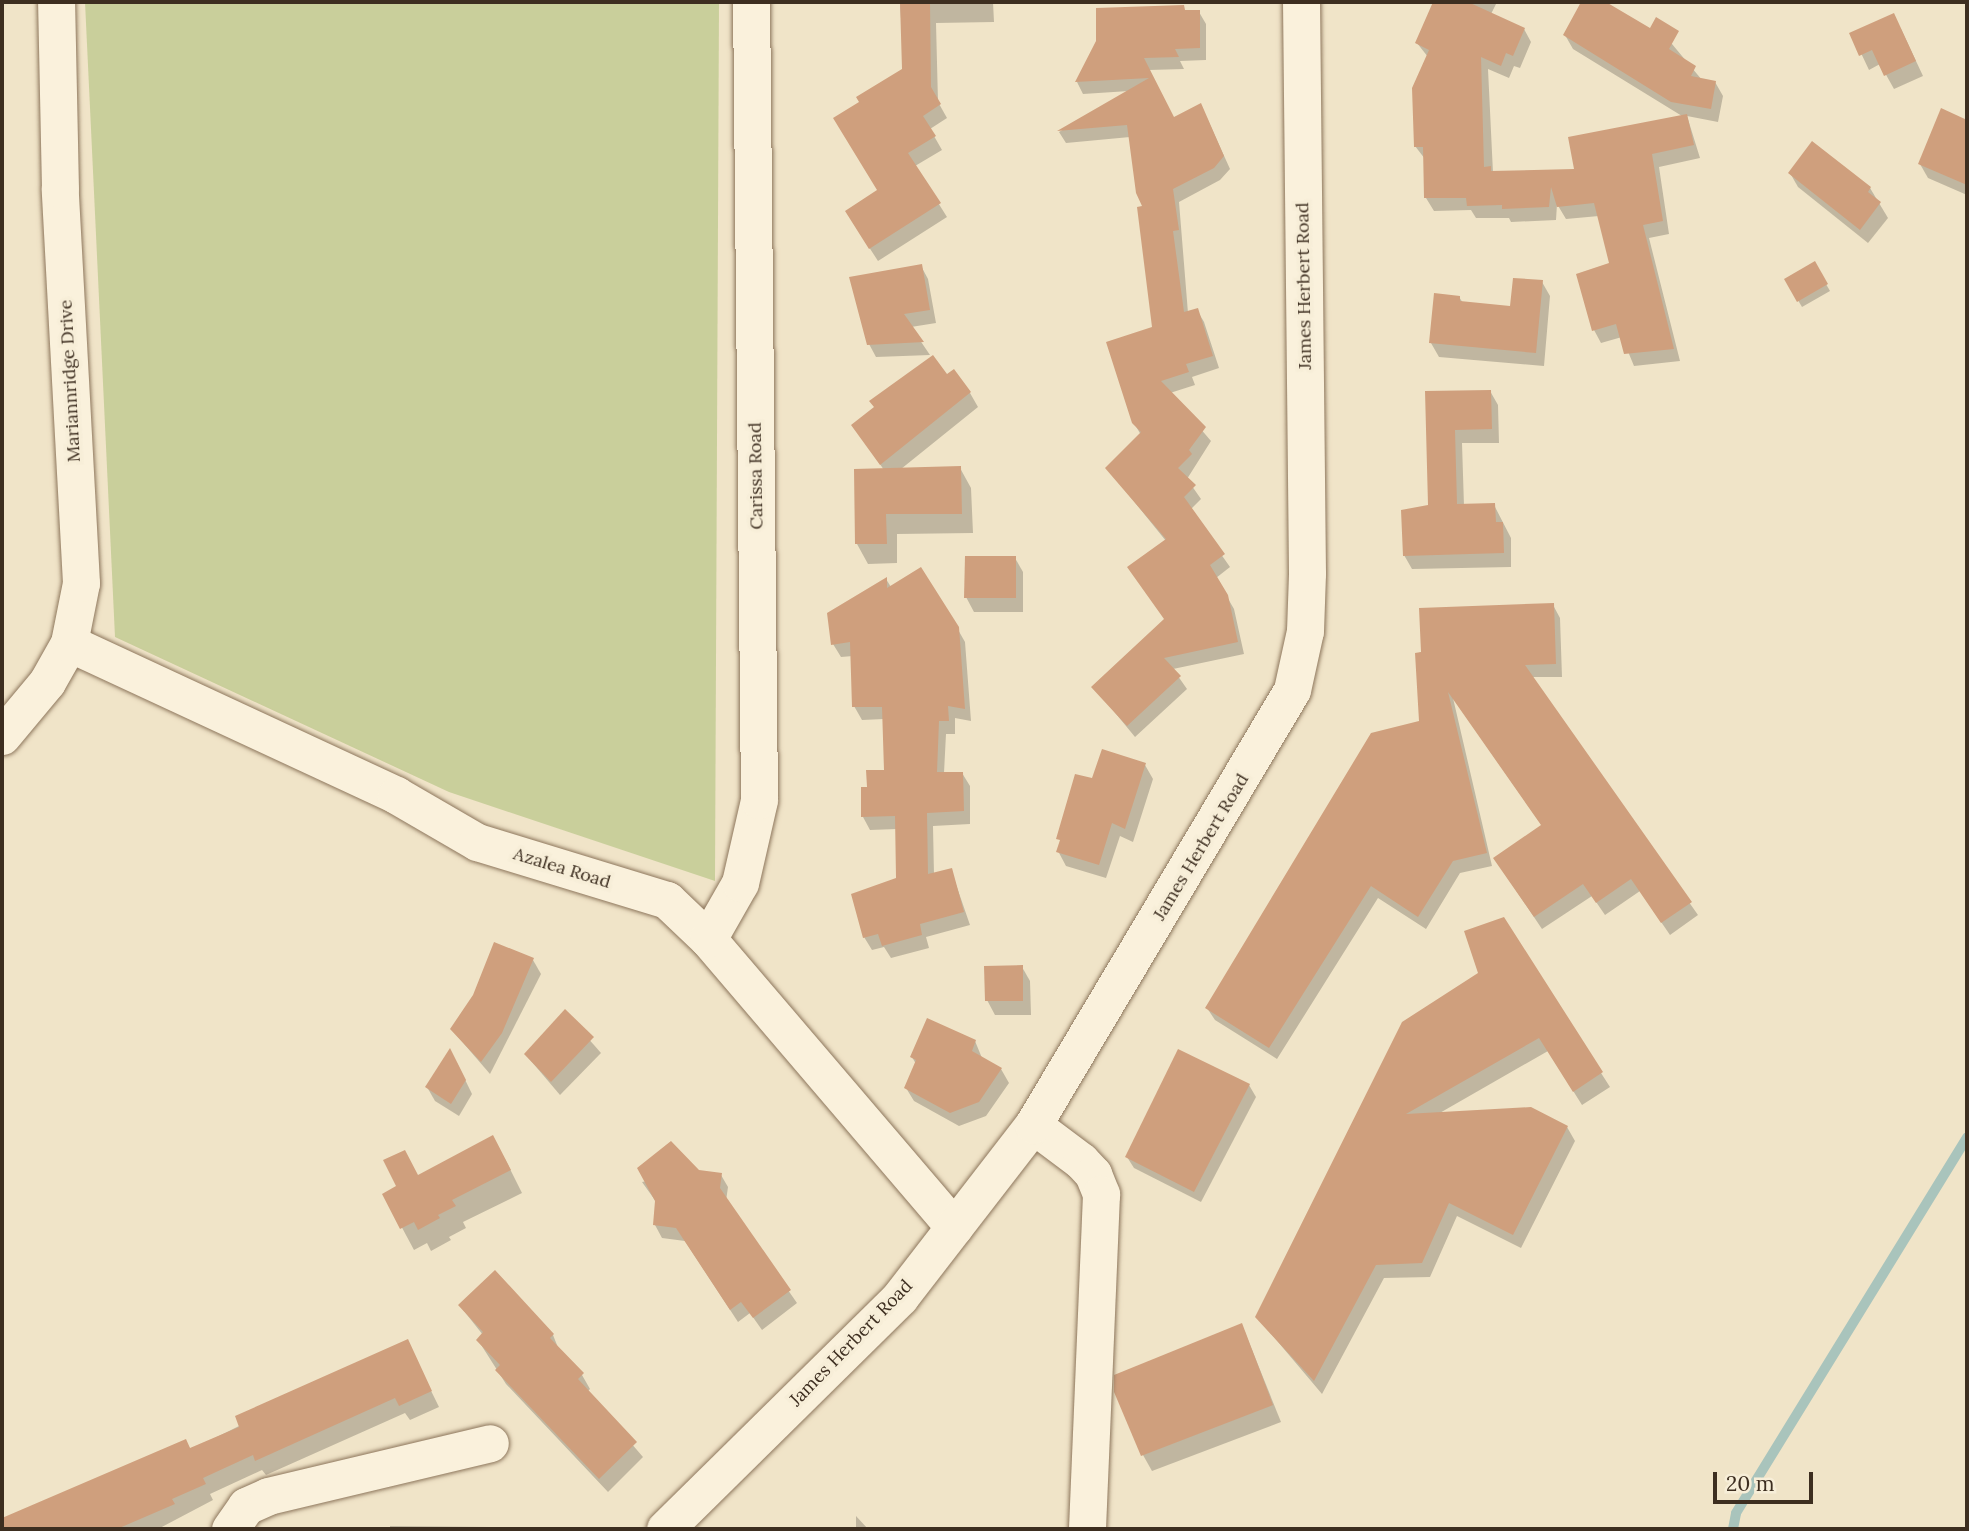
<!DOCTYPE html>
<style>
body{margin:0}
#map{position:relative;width:1969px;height:1531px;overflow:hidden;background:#f0e4c8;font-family:Lora,serif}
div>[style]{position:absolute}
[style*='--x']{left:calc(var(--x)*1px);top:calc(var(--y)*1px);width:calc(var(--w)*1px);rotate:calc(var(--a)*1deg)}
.green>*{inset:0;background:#c9cf9b}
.shadow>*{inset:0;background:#0003}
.stream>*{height:10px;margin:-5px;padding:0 5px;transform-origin:5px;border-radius:5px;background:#a9c4bc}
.building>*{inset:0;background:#cf9f7d}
.roads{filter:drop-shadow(0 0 2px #8d765c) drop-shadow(0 0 2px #8d765c)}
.minor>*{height:37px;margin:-18.5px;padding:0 18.5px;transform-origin:18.5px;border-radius:18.5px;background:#faf1dc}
span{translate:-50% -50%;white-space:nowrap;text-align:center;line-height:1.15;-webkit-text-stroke:7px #f7eed8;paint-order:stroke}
.street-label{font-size:18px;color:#3d2e20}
.frame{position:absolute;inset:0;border:4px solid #3d2e20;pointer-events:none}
.scale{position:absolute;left:1713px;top:1472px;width:100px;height:32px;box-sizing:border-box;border:4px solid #3d2e20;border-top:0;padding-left:9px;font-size:21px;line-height:24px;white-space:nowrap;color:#3d2e20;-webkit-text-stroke:5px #f7eed8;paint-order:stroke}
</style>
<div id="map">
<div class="green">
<i style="clip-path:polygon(85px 2px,719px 2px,715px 881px,449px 792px,115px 637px)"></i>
</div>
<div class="shadow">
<i style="clip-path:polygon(900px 2px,993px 2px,994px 22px,936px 23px,938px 102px,947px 118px,930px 129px,942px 150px,915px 166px,947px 217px,878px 261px,854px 224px,879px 191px,861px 102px,904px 70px)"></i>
<i style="clip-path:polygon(1435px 2px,1497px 2px,1491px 14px,1524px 29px,1531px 42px,1520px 68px,1514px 66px,1509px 78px,1488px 69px,1493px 173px,1576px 170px,1682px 116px,1573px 49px,1565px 35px,1582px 2px,1603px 2px,1672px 44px,1702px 80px,1715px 82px,1723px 96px,1718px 122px,1687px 116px,1700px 158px,1659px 167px,1669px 234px,1649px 238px,1680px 361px,1634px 366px,1622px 337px,1601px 343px,1594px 330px,1611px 264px,1599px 216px,1566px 219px,1557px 204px,1556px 220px,1511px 222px,1509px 218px,1476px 218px,1471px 210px,1434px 211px,1426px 198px,1425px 159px,1415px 146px,1428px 57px,1417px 43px)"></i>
<i style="clip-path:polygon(1186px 12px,1199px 12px,1206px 24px,1206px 60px,1180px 61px,1184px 69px,1149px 70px,1174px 119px,1207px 118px,1230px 169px,1220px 180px,1179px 202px,1188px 313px,1197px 310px,1204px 322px,1219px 368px,1192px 377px,1195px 385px,1170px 393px,1211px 441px,1187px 479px,1201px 499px,1190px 510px,1230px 567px,1216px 578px,1234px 609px,1244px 654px,1173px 669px,1187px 689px,1135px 737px,1094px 687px,1168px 627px,1166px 541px,1107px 468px,1141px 435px,1134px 423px,1154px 328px,1145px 208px,1130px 137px,1066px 143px,1059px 132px,1129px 91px,1083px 94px,1077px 82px,1098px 41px)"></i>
<i style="clip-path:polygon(1901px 29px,1923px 76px,1894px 89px,1880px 64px,1869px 70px,1852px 34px)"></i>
<i style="clip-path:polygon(1942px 111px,1967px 122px,1967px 195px,1928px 178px,1920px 164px)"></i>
<i style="clip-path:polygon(1790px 173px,1870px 188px,1888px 218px,1868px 243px,1798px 187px)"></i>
<i style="clip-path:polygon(1814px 263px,1830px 291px,1802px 307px,1786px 280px)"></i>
<i style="clip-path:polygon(921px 266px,928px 279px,936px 323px,911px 327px,930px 355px,876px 357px,869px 344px)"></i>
<i style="clip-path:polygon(1542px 282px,1550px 296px,1544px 366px,1439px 357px,1431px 343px,1459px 297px,1463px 303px,1512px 308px)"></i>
<i style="clip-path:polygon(947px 376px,970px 393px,978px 407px,901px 469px,960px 468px,971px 488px,973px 533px,897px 534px,897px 563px,868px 564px,857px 544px,884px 470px,853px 425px)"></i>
<i style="clip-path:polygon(1490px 391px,1498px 405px,1499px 443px,1462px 443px,1464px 506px,1494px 505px,1511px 538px,1511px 567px,1412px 569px,1404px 555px,1430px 506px,1427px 392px)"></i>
<i style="clip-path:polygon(1015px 558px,1023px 572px,1023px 612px,974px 612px,966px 597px)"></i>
<i style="clip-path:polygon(886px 579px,891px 587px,957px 628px,965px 642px,971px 721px,955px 718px,955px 734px,946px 734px,944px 773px,962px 773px,970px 786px,970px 824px,933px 826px,934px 875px,951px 870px,970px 925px,926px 937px,929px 948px,891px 958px,884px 947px,872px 950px,864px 937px,897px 879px,897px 829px,870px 830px,863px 817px,869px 789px,886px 771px,884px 719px,862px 720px,854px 706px,853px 656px,841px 657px,833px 644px)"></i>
<i style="clip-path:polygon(1553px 605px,1560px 618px,1562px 677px,1531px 677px,1698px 915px,1670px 935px,1640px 891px,1605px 915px,1592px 896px,1542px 929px,1503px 871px,1543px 827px,1453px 698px,1492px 866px,1460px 873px,1426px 929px,1378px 898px,1277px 1059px,1215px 1020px,1207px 1008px,1421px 723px,1416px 654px)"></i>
<i style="clip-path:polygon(1145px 765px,1153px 779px,1133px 842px,1120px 836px,1106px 878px,1066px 866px,1058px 851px,1093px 780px)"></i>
<i style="clip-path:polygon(1503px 920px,1610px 1087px,1582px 1105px,1548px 1051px,1438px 1114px,1567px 1127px,1575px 1141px,1521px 1248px,1457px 1216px,1430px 1277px,1384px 1278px,1322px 1394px,1257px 1317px,1480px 974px)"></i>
<i style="clip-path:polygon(533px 960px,541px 974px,490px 1074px,452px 1030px)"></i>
<i style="clip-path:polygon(1022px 967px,1030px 981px,1031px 1015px,995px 1015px,987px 1000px)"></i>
<i style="clip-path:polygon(565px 1012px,601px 1053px,560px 1095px,526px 1055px)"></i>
<i style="clip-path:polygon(975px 1041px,982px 1058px,1001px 1069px,1009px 1083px,986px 1116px,959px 1126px,914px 1101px,906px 1088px,916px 1064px,912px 1057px)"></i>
<i style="clip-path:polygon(457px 1063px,472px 1094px,459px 1116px,435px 1101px,427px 1087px)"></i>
<i style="clip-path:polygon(1249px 1085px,1256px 1097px,1201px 1202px,1134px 1168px,1127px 1157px)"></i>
<i style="clip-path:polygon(505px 1159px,522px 1193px,463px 1222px,466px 1228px,449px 1237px,451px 1240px,431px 1251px,427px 1243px,414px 1250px,384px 1194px,418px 1177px)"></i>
<i style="clip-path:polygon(698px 1171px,721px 1175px,728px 1187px,726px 1201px,797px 1303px,762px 1330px,750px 1313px,738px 1322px,685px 1241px,662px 1238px,655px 1225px,657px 1203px,642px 1182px)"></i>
<i style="clip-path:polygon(460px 1306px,553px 1335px,559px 1350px,582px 1375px,590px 1389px,587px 1392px,643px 1457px,608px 1492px,506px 1384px,478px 1340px,483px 1335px)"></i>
<i style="clip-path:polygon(1242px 1325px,1281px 1422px,1152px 1471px,1143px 1455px)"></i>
<i style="clip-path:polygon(407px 1342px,439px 1407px,410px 1420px,405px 1413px,266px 1475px,262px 1470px,210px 1494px,213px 1500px,158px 1529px,2px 1529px,2px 1520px,185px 1441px,191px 1450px)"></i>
<i style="clip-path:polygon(856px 1516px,868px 1529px,856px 1529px)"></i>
<i style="clip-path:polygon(390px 1526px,492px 1527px,494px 1529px,390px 1529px)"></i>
</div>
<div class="stream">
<i style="--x:1733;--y:1529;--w:16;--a:-79"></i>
<i style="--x:1736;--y:1513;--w:441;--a:-58.4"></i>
</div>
<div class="building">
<i style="clip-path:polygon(900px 2px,930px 2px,931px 87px,941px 104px,923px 116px,936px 136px,908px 153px,941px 203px,869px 249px,845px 211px,877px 190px,833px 118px,859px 102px,856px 97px,902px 69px)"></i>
<i style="clip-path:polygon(1433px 2px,1468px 2px,1525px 28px,1513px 56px,1506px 53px,1501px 66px,1481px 57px,1484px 167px,1491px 166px,1491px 171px,1574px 169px,1568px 137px,1687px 114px,1694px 145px,1652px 154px,1663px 221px,1643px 225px,1674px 349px,1624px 354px,1616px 324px,1592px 331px,1576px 274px,1609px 263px,1594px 203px,1557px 207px,1551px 187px,1549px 207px,1502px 209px,1502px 205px,1467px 206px,1466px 198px,1424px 198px,1423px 147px,1414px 147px,1412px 88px,1429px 50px,1415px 43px)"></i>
<i style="clip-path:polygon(1581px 2px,1606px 2px,1650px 28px,1656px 17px,1679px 31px,1669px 49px,1696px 66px,1691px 76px,1716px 81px,1711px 109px,1671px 102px,1563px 35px)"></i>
<i style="clip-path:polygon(1184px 5px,1185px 10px,1200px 10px,1200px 48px,1175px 49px,1179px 57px,1144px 58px,1174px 117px,1201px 103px,1224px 156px,1214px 168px,1173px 189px,1179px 230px,1173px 231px,1184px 312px,1198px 308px,1213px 356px,1186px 364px,1189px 372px,1161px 381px,1206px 427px,1189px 450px,1192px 454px,1178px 468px,1196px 485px,1184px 497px,1225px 554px,1210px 565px,1228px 595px,1238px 642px,1164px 658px,1181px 676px,1127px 726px,1091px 687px,1164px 619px,1127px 567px,1166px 539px,1105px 468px,1141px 432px,1132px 423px,1106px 342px,1152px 327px,1137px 207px,1142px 206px,1136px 193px,1127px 125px,1057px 131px,1149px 78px,1075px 82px,1096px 41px,1096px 8px)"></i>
<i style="clip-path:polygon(1894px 13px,1916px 61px,1884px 76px,1872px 50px,1859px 56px,1849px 33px)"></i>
<i style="clip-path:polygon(1941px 108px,1967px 120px,1967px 185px,1918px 164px)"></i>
<i style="clip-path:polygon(1812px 141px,1871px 187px,1868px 192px,1881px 202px,1860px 230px,1788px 173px)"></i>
<i style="clip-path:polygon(1815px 261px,1828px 284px,1797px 302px,1784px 279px)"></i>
<i style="clip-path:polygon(922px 264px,930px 310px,904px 314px,924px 342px,867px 345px,849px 277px)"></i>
<i style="clip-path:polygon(1513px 278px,1543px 280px,1536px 353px,1429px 343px,1434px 293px,1460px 296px,1460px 301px,1510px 306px)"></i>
<i style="clip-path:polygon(933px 355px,947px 374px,954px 369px,971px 392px,880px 465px,851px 425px,874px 407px,869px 401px)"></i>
<i style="clip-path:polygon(1491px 390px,1492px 429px,1455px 430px,1457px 504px,1495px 503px,1496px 522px,1503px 522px,1504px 553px,1403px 556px,1401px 510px,1428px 505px,1425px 391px)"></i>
<i style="clip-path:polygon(961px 466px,962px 514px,886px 514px,887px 544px,855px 544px,854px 469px)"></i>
<i style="clip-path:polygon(965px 556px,1016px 556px,1016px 598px,964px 598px)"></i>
<i style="clip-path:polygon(921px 567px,959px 627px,965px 709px,948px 706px,949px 721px,939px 721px,937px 772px,963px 772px,964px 811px,927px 813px,928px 874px,952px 868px,964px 912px,920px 924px,922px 935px,882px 946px,878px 934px,863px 938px,851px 894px,896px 878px,895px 816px,861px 817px,861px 787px,867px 787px,866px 770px,884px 770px,882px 707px,852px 707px,850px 642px,831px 645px,827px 613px,887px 577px,887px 588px)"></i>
<i style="clip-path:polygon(1554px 603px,1556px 664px,1525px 665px,1692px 902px,1661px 923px,1631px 879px,1596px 903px,1583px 884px,1534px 917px,1493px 858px,1541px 825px,1448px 692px,1487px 853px,1453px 861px,1418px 917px,1371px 886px,1269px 1048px,1205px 1008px,1371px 733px,1419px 721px,1415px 653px,1421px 652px,1419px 608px)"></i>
<i style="clip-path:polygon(1102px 749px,1146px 763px,1125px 829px,1112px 823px,1099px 865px,1056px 852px,1060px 840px,1056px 839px,1075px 774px,1092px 778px)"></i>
<i style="clip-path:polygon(1504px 917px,1603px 1072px,1573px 1092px,1539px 1038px,1406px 1114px,1531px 1107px,1568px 1126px,1513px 1235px,1449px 1203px,1422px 1263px,1376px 1265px,1314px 1381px,1255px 1317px,1402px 1022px,1478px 973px,1464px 931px)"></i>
<i style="clip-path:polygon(494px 942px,534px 958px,502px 1033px,481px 1062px,450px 1029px,473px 995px)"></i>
<i style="clip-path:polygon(1023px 965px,1023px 1001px,985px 1001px,984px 966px)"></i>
<i style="clip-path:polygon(565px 1009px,594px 1037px,551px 1082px,524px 1054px)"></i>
<i style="clip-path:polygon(927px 1018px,976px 1040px,972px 1051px,1002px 1068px,979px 1102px,950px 1113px,904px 1088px,916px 1060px,910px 1057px)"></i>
<i style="clip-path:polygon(450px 1048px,466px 1080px,451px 1104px,425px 1087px)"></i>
<i style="clip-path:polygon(1178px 1049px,1250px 1084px,1194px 1192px,1125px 1157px)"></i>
<i style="clip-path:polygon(493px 1135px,511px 1170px,452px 1200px,456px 1206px,438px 1215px,440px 1218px,418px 1230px,414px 1222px,400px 1229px,382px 1194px,396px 1186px,383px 1160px,405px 1150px,418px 1175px)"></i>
<i style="clip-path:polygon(671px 1141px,699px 1170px,722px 1173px,720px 1188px,791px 1290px,753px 1318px,741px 1302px,730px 1310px,676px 1228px,653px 1225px,655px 1201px,637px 1168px)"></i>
<i style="clip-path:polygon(495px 1270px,554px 1334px,550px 1338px,584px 1373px,578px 1379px,637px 1442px,599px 1479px,495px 1370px,500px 1365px,476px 1340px,483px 1332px,458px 1305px)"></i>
<i style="clip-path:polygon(1242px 1323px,1273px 1405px,1141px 1456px,1114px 1392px,1114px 1375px)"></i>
<i style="clip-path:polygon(408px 1339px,432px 1391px,399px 1406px,395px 1398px,255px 1461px,253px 1455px,203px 1478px,206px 1484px,172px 1499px,175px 1504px,117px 1529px,2px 1529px,2px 1518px,186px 1439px,190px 1448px,239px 1427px,235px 1416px)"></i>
</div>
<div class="roads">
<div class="minor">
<i style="--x:69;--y:643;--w:361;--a:24.9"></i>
<i style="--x:396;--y:795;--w:94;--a:30.1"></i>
<i style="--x:477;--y:842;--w:199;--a:17"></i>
<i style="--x:667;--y:900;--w:57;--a:43.6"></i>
<i style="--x:708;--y:939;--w:379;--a:49.5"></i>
<i style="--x:2;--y:736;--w:70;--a:-50.2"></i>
<i style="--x:47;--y:682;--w:45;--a:-60.6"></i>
<i style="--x:69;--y:643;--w:61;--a:-78.7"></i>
<i style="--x:81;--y:583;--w:395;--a:-93.1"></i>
<i style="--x:60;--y:189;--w:187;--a:-91.2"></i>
<i style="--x:708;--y:939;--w:64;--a:-60.3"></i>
<i style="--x:740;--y:883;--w:85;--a:-77.1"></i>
<i style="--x:759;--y:800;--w:798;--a:-90.57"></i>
<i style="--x:1033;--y:1125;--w:60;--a:36.9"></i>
<i style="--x:1081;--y:1161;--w:18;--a:47"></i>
<i style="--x:1093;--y:1174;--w:22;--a:68"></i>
<i style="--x:1101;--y:1194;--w:335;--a:92.4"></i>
<i style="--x:230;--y:1529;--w:28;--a:-55"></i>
<i style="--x:246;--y:1506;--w:24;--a:-24"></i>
<i style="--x:268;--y:1496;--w:228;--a:-13.4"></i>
<i style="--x:665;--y:1529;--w:330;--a:-44.6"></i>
<i style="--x:900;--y:1297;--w:217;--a:-52.3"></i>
<i style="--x:1033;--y:1125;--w:506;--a:-59.23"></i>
<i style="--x:1292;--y:690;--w:60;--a:-77.6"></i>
<i style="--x:1305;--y:631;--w:58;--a:-88"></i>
<i style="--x:1307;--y:573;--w:571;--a:-90.6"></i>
</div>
</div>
<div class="street-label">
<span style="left:1304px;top:286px;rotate:-91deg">James Herbert Road</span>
<span style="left:70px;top:381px;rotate:-93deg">Mariannridge Drive</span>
<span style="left:756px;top:476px;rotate:-91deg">Carissa Road</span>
<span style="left:1201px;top:847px;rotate:-59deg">James Herbert Road</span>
<span style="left:562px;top:868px;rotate:17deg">Azalea Road</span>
<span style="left:851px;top:1343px;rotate:-46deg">James Herbert Road</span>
</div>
<div class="frame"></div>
<div class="scale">20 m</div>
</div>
